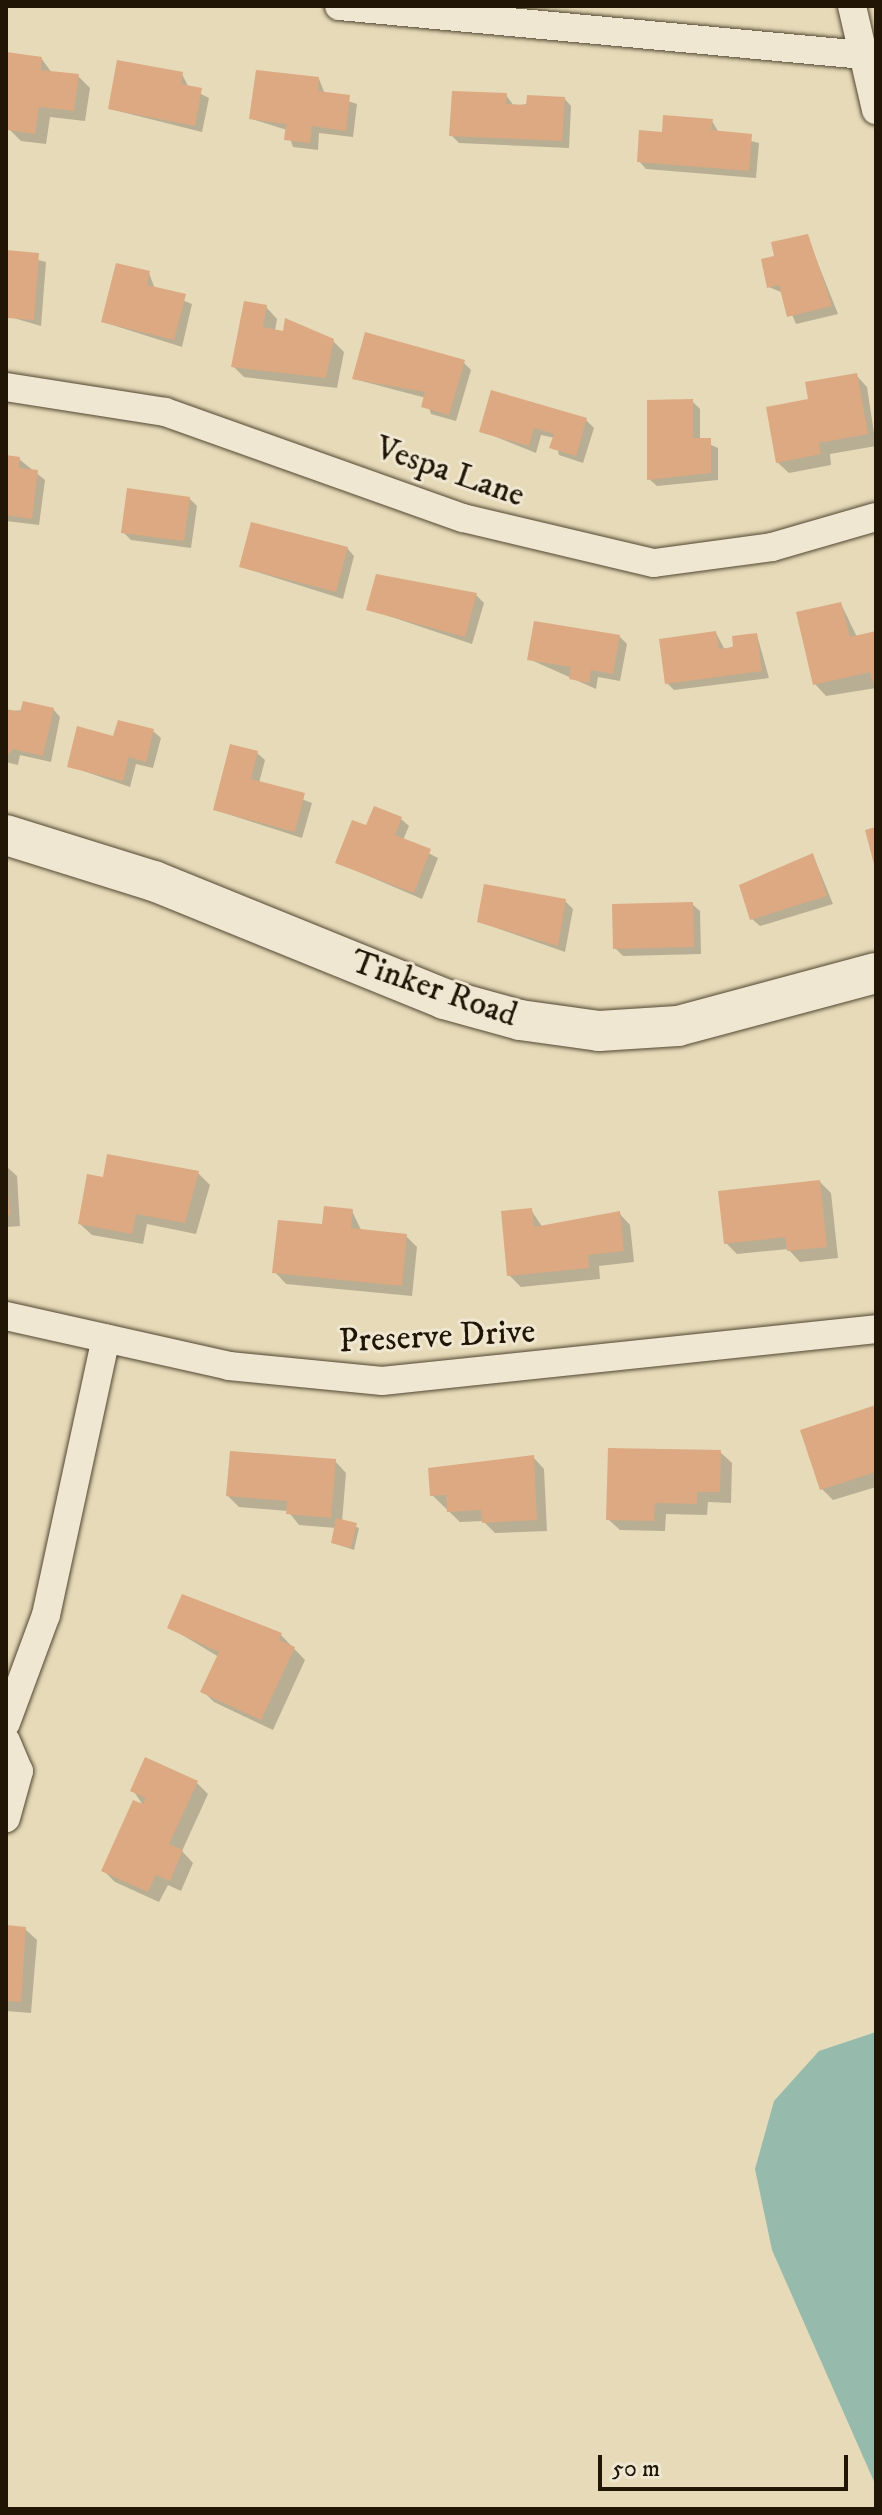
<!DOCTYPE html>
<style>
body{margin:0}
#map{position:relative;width:882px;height:2515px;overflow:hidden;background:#e6dab8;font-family:"IM FELL DW Pica",serif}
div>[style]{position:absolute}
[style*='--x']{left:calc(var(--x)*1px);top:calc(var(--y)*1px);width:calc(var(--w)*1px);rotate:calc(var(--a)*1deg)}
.water>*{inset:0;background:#96bbad}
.shadow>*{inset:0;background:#0003}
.building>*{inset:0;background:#dca982}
.roads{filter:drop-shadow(0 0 2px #524732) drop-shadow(0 0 2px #524732)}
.street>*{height:28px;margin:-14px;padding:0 14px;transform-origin:14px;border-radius:14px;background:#efe7d1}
.secondary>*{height:40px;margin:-20px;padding:0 20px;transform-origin:20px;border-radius:20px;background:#efe7d1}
span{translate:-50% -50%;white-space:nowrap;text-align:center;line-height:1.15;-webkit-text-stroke:6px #efe7d1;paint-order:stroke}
.street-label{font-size:34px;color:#211606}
.frame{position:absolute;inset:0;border:8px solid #211606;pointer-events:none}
.scale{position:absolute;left:598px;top:2455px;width:250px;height:36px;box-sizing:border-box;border:4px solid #211606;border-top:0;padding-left:10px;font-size:24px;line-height:28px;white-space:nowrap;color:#211606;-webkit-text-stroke:6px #efe7d1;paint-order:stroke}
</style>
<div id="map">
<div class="water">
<i style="clip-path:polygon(876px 2032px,876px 2486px,772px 2250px,755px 2169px,774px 2101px,819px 2051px)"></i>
</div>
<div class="shadow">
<i style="clip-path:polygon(6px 54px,41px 58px,52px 73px,78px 76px,90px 88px,85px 121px,50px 117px,46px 144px,21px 141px,9px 129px)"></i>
<i style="clip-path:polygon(182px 74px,189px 88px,209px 98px,202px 132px,110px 109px)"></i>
<i style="clip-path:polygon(319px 79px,325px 94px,357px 104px,353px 137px,319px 133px,318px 150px,293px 147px,287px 130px,252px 119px)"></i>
<i style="clip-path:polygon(506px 95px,514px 106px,564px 98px,571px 106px,569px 148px,459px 143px,451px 135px)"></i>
<i style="clip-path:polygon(712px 121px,719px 133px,759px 143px,756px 178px,646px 169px,639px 161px,663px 134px)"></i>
<i style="clip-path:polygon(807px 236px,838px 314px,796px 324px,783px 293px,769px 287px,777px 257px)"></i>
<i style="clip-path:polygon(6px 252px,46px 262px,41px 326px,10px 317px)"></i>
<i style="clip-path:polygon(149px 273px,155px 289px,192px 304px,182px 347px,103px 322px)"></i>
<i style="clip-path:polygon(266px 307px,277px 319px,275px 331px,332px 340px,344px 352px,337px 388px,244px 377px,233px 366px)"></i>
<i style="clip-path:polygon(463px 362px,471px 370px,456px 421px,431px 414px,426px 398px,354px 379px)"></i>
<i style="clip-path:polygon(856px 375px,867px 387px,876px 446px,830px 454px,831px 465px,789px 473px,777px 462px,810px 400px)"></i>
<i style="clip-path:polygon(692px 401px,700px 409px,700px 440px,718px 448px,718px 480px,657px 486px,649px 479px)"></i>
<i style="clip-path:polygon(586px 420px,594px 428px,583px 463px,559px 455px,555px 438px,541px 435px,536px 453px,481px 431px)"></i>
<i style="clip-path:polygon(19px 459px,45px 480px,39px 525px,6px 521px,6px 466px)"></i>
<i style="clip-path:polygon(190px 499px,197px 506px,191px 548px,131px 540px,123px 532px)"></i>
<i style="clip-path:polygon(347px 548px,354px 556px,343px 599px,241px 567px)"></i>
<i style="clip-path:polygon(476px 595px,484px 603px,472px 644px,368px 609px)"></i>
<i style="clip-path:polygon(841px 604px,857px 637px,876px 633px,876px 688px,826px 696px,815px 684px)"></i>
<i style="clip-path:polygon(716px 633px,725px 650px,757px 635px,769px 678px,674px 690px,667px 683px)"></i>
<i style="clip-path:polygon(619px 636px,627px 644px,620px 681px,598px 677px,596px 689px,529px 659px)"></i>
<i style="clip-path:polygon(53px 709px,60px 717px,51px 762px,20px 755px,18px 765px,6px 762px,6px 711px)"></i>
<i style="clip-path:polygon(153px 731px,161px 738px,153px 768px,136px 764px,130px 787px,69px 766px,115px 738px)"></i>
<i style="clip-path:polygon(257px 753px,265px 760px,259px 783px,312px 803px,302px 838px,215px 810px)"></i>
<i style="clip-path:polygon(401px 819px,409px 826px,403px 840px,438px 858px,422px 899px,338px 863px,368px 828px)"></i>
<i style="clip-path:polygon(813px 855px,833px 904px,760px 926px,752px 919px)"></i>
<i style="clip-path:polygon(565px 901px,573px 909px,565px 952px,479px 922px)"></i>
<i style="clip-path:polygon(692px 904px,700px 911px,701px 954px,623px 956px,615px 948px)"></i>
<i style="clip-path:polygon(6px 1166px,17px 1176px,20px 1226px,6px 1227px)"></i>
<i style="clip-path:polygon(198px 1173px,210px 1185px,196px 1234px,147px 1224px,143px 1244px,92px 1235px,80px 1224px,104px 1179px)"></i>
<i style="clip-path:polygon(820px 1182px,831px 1193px,838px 1258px,800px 1262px,788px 1249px,737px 1254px,726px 1243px)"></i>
<i style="clip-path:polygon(531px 1210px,543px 1228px,619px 1213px,630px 1225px,634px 1262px,599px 1266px,600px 1279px,521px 1287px,509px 1275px)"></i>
<i style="clip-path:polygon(352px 1211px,362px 1232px,406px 1236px,417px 1247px,412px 1296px,286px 1284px,275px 1272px)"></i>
<i style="clip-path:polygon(876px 1407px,876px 1487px,833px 1500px,822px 1489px)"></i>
<i style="clip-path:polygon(720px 1452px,732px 1463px,731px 1503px,708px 1502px,707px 1515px,666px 1514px,665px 1531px,620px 1530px,608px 1519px)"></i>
<i style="clip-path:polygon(533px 1457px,544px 1469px,547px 1531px,495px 1533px,483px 1521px,460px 1522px,432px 1495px)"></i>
<i style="clip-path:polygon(335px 1461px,346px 1473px,342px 1522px,359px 1528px,354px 1550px,333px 1543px,336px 1528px,299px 1525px,288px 1511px,239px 1507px,228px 1496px)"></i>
<i style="clip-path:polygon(169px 1627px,281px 1635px,305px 1660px,273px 1730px,214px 1702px,203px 1691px,219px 1657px)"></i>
<i style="clip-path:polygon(196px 1782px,208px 1794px,182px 1851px,193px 1863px,181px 1891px,168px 1885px,159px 1902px,115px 1882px,104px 1871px,144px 1807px,133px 1790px)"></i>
<i style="clip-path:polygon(6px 1929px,25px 1929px,37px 1940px,31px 2013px,6px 2011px)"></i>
</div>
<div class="building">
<i style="clip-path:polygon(6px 52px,42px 57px,41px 70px,79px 74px,74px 111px,39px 107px,35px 134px,7px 130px)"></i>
<i style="clip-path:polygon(117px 60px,183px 72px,181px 84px,202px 88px,195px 126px,108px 109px)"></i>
<i style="clip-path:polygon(256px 70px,319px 77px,318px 91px,350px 95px,346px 131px,312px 126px,310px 143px,284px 140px,286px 124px,249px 119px)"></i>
<i style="clip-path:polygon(452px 91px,507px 93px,506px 104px,526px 105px,527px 95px,565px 97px,562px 141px,449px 136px)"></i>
<i style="clip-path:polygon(663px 115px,713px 119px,711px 130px,752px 134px,749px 171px,637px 162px,639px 130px,662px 132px)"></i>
<i style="clip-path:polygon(808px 234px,832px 306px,787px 317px,779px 285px,767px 288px,761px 259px,774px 256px,771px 242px)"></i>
<i style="clip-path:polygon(6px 250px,39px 253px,34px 320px,8px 318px)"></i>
<i style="clip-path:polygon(116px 263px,150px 271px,147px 285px,186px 294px,174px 340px,101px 322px)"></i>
<i style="clip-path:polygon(244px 301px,267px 305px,263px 327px,283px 331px,285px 318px,334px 339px,326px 378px,231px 367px)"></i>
<i style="clip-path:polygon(365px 332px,465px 360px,449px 415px,421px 407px,425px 392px,352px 379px)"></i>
<i style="clip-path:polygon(857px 373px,868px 434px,819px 443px,821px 454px,776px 463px,766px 407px,808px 399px,805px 382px)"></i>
<i style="clip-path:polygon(491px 390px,587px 418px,576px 456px,549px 448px,554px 434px,534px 428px,529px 446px,479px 432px)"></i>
<i style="clip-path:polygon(693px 399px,693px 438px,711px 438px,711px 473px,647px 480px,647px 400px)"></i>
<i style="clip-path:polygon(6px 455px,20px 457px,19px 468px,38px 470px,32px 519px,6px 515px)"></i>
<i style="clip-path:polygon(127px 488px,190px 497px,184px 541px,121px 533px)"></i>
<i style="clip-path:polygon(251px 522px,348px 547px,336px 592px,239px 567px)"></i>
<i style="clip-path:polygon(376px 574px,477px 593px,465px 637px,366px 610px)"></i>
<i style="clip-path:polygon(841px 602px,850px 637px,876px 631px,876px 691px,870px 672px,813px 685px,796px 612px)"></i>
<i style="clip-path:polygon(534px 621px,620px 635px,613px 674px,591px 670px,589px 683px,569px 679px,571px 667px,527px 660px)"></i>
<i style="clip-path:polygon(716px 631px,719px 649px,733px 647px,732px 636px,757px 633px,762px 671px,665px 684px,659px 639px)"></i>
<i style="clip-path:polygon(23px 701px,54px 708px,43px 756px,13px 749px,6px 757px,6px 709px,20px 712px)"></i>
<i style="clip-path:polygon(118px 720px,154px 729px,146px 762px,129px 757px,123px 781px,67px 767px,77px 726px,113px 736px)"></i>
<i style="clip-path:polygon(230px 744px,258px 751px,251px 779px,305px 793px,295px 832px,213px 810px)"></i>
<i style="clip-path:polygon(374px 806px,402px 817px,395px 835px,431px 849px,414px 893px,335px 863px,352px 820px,366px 825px)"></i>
<i style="clip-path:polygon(876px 827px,876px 868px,875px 868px,865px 830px)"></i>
<i style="clip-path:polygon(813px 853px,827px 896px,750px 920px,739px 885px)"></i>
<i style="clip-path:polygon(484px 884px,566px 899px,558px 946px,477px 922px)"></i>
<i style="clip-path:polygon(693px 902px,694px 947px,613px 949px,612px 904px)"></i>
<i style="clip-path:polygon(107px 1154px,199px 1171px,185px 1223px,136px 1214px,132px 1234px,78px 1224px,87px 1174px,103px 1177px)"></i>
<i style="clip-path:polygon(820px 1180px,827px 1247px,787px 1251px,785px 1237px,724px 1244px,718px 1191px)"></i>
<i style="clip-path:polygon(8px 1192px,10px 1215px,6px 1215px,6px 1193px)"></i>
<i style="clip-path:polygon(324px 1206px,353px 1209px,351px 1228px,407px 1234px,402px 1286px,272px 1273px,278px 1220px,322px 1224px)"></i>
<i style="clip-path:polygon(532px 1208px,534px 1227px,620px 1211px,624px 1251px,588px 1255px,589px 1268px,507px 1276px,501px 1211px)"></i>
<i style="clip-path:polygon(876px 1405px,876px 1472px,820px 1490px,800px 1430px)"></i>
<i style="clip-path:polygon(608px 1448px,721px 1450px,720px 1492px,697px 1492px,697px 1504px,655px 1503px,654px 1521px,606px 1520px)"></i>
<i style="clip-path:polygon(230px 1451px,336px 1459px,331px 1518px,286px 1514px,287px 1501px,226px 1496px)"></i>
<i style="clip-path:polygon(534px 1455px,537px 1520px,482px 1523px,481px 1510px,447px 1512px,446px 1495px,430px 1496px,428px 1468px)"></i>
<i style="clip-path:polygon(336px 1518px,357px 1523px,351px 1548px,331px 1543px)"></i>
<i style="clip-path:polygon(182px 1594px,282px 1633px,279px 1640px,295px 1647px,261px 1720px,200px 1692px,219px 1652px,167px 1628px)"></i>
<i style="clip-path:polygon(145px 1757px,198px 1781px,169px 1844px,183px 1850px,170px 1881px,156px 1875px,148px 1892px,101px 1871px,133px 1800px,143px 1804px,146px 1798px,130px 1791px)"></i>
<i style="clip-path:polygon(6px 1925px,26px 1927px,21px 2002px,6px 2001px)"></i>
</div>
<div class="roads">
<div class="street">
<i style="--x:339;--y:6;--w:526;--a:5.34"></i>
<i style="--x:852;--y:6;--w:107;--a:77"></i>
<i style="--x:6;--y:387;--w:161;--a:8.9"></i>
<i style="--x:165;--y:412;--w:316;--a:19.6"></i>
<i style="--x:463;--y:518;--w:196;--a:13.3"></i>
<i style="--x:654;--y:563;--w:119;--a:-7.7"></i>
<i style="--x:772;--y:547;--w:108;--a:-16.1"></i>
<i style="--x:6;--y:1316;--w:229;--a:12.6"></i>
<i style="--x:229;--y:1366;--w:154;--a:5.6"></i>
<i style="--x:382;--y:1381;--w:497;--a:-6"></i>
<i style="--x:6;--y:1723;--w:115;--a:-69.7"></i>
<i style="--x:46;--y:1615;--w:283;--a:-77.8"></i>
<i style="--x:6;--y:1741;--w:33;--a:67"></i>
<i style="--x:19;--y:1771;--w:49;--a:105.5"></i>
</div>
<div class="secondary">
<i style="--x:6;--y:835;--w:155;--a:17.3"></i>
<i style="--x:154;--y:881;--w:313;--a:22.1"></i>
<i style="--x:444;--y:999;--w:79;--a:15.4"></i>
<i style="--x:520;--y:1020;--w:80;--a:7.9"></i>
<i style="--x:599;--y:1031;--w:79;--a:-3.6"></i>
<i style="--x:678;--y:1026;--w:205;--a:-15"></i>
</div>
</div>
<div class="street-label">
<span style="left:450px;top:472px;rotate:19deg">Vespa Lane</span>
<span style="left:434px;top:989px;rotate:19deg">Tinker Road</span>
<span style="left:437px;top:1337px;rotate:-3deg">Preserve Drive</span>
</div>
<div class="frame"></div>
<div class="scale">50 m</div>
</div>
